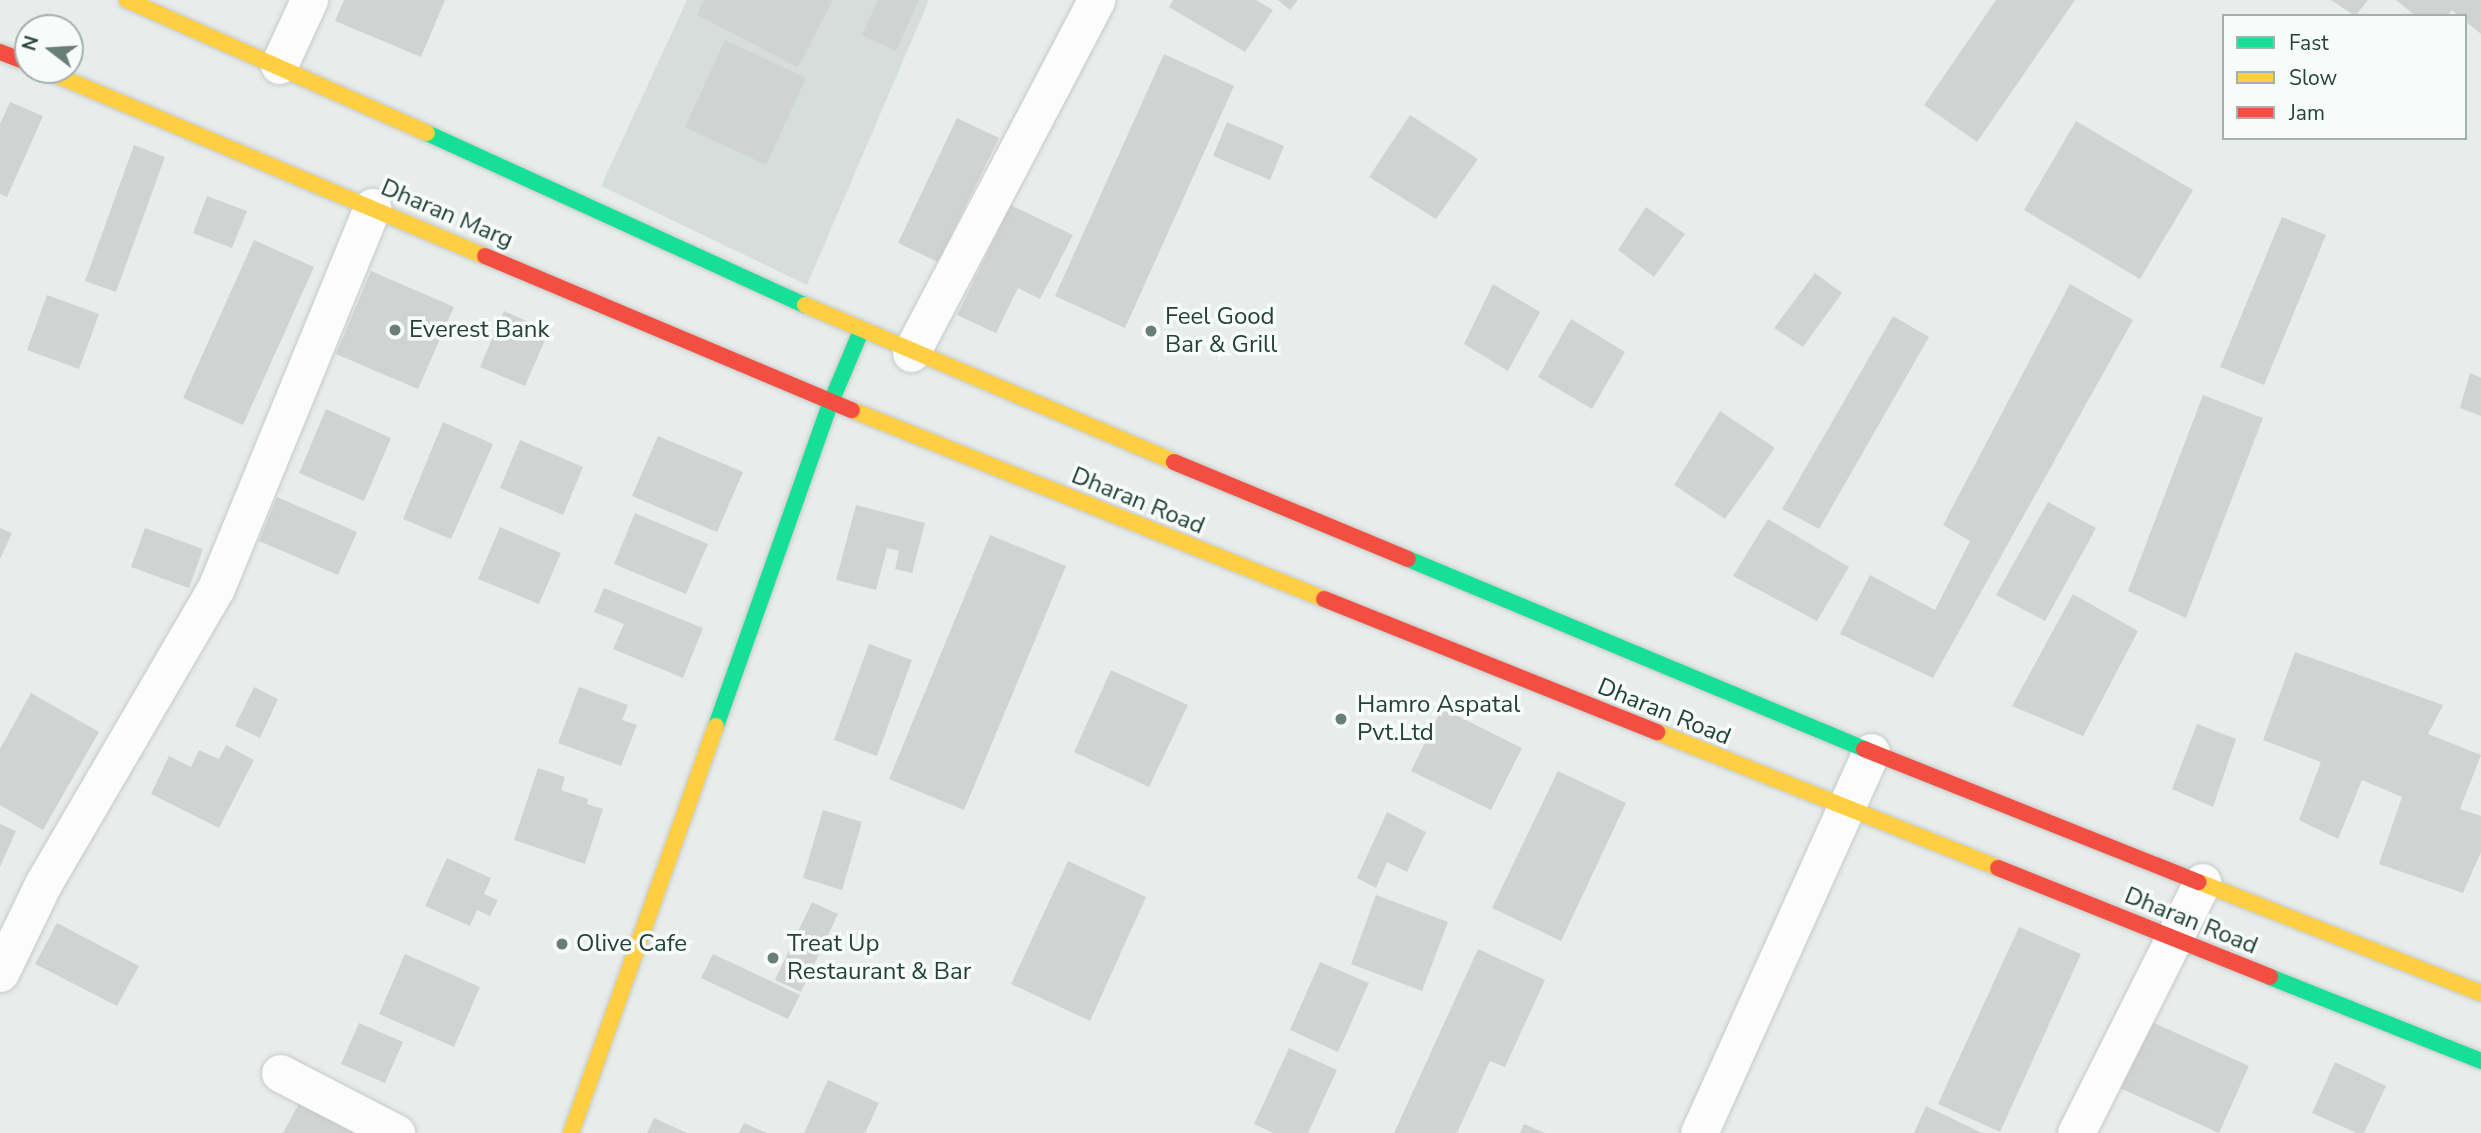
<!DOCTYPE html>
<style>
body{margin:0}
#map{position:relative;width:2481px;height:1133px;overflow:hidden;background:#e8edeb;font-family:"Nunito Sans",sans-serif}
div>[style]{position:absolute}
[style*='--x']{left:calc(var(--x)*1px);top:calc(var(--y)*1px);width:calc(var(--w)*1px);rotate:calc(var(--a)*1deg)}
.built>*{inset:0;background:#d6dedb}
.building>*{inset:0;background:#cfd4d2}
.roads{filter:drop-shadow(0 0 2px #c5cac8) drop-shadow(0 0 2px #c5cac8)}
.street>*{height:37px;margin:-18.5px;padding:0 18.5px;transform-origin:18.5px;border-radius:18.5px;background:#fcfcfc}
.fast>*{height:16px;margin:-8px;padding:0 8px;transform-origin:8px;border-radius:8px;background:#16e098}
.slow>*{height:16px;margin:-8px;padding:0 8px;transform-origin:8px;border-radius:8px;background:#ffcf43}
.jam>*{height:16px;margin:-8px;padding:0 8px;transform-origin:8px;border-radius:8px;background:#f24e42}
.dots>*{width:19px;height:19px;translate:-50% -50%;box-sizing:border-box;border:4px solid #f7fbf9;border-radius:50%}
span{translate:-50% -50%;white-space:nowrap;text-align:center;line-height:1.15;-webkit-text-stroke:7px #f7fbf9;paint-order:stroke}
.street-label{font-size:24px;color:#24423a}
.poi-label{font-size:24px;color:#24423a}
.left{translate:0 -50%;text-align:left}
.legend{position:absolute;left:2222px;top:14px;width:245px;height:126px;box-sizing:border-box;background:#f7fbf9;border:2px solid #a3b1ad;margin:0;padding:9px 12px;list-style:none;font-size:21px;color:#24423a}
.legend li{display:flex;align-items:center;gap:14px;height:35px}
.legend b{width:35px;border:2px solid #a3b1ad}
.north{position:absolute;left:14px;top:14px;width:70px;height:70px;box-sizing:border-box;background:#f7fbf9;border:2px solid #a3b1ad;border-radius:50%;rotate:287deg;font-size:19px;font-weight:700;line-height:28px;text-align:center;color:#24423a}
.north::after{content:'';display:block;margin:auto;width:24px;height:32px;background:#697e78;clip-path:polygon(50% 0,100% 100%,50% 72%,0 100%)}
</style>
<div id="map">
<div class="built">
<i style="clip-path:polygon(687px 0,929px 0,807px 285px,601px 186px)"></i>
</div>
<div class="building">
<i style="clip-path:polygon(344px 0,445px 0,421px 57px,335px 21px)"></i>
<i style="clip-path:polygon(704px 0,833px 0,798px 67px,697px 15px)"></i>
<i style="clip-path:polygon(878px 0,919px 0,896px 51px,862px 35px)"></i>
<i style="clip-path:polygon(1173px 0,1256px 0,1273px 10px,1245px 52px,1169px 7px)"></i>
<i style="clip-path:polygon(1278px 0,1298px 0,1290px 10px)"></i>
<i style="clip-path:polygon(1996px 0,2075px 0,1977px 142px,1924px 105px)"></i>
<i style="clip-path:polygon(2331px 0,2368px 0,2355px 16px)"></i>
<i style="clip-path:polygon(2396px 0,2481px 0,2481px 34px,2465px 21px,2465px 16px,2458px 16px,2452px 10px,2448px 16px,2416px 16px)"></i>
<i style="clip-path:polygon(725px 40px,806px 78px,766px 165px,685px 127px)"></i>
<i style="clip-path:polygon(1164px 54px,1234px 86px,1125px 328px,1055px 296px)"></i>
<i style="clip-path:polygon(10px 102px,43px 116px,7px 197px,0 194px,0 124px)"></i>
<i style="clip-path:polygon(1410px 115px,1478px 159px,1436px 219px,1369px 177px)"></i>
<i style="clip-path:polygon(957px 118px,999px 138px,938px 262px,898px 243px)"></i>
<i style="clip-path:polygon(2076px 121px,2193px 190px,2140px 279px,2024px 210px)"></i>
<i style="clip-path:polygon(1227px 122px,1284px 146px,1270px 180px,1213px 156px)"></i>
<i style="clip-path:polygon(134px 145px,165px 157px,116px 292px,85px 281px)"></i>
<i style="clip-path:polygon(207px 196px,247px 211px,232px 248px,193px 233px)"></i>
<i style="clip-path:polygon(1011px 205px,1073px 235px,1040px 299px,1018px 288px,996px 333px,957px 315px)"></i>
<i style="clip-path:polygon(1646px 207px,1685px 234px,1654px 277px,1618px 250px)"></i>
<i style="clip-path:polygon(2282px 217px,2326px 235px,2264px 385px,2220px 367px)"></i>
<i style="clip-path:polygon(254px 240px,314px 267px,243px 425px,183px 398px)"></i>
<i style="clip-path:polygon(371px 271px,454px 307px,418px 389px,336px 354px)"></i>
<i style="clip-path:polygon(1815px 273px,1842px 293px,1803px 347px,1774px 328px)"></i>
<i style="clip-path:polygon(1493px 284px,1540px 312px,1508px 371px,1464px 344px)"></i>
<i style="clip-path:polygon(2070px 284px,2133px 320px,1933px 678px,1840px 634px,1870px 575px,1935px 610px,1970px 541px,1943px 525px)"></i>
<i style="clip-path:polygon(47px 295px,99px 314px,79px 369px,27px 350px)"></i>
<i style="clip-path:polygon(504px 311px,549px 331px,525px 386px,480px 367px)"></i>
<i style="clip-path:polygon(1893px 316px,1929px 337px,1819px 529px,1782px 509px)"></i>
<i style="clip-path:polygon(1571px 319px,1625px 352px,1592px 409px,1538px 377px)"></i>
<i style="clip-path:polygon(2470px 373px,2481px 378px,2481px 416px,2460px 408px)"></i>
<i style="clip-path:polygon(2203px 395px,2263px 418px,2186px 618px,2128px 591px)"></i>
<i style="clip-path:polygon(326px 409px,391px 438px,364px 501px,299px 473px)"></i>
<i style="clip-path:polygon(1720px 411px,1775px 448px,1725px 519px,1674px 485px)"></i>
<i style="clip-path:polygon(443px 422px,493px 444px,451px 539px,403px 519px)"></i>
<i style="clip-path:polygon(658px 436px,743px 472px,717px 532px,632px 496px)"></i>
<i style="clip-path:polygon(520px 440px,583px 467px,563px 515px,500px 488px)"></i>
<i style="clip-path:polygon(277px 497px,357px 532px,338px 575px,259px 541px)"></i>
<i style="clip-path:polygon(2048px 502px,2096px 528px,2045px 621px,1996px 595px)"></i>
<i style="clip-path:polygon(856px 505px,925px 523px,912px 573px,895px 569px,899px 551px,887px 548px,876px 590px,836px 580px)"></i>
<i style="clip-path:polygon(635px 513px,708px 544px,686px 594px,614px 564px)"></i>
<i style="clip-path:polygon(1768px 519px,1849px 567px,1817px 621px,1733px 576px)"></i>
<i style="clip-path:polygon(500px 527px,561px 553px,539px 604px,478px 579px)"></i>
<i style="clip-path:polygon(0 528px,12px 533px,0 559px)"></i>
<i style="clip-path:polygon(145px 528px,203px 549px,189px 588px,131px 567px)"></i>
<i style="clip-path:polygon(990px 535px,1066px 566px,964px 810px,889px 779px)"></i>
<i style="clip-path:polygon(604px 588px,703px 628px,683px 678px,613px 649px,624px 624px,594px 612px)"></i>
<i style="clip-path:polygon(2073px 594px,2138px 631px,2083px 736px,2012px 706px)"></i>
<i style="clip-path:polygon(869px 644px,912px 660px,877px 756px,834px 740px)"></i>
<i style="clip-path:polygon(2295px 652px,2443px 705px,2428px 734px,2481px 755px,2460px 809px,2481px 816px,2481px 852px,2463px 893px,2379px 864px,2402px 797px,2362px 780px,2338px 839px,2299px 820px,2321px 762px,2263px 740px)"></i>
<i style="clip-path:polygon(1111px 670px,1188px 705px,1149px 787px,1074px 752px)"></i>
<i style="clip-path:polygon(254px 687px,278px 699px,260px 738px,235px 726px)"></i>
<i style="clip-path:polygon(579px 687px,628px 705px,622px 720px,637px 725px,621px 766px,558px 743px)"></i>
<i style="clip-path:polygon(31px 693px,99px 732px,43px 830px,0 805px,0 749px)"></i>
<i style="clip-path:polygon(1442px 708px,1522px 748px,1491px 810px,1411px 771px)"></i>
<i style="clip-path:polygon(2197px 724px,2236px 739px,2213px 807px,2172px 789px)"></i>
<i style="clip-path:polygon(226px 745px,254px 760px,219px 828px,151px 794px,169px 756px,191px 767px,199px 750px,219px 759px)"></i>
<i style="clip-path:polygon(538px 768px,565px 777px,561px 790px,588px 799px,587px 804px,603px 809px,585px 864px,514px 840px)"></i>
<i style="clip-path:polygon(1558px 771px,1626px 803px,1561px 941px,1492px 908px)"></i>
<i style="clip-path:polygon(823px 810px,862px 822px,842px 890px,803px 878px)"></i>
<i style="clip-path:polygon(1387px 812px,1426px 832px,1407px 872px,1387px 862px,1376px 888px,1357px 878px)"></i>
<i style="clip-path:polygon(0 824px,16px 831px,0 867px)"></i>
<i style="clip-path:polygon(447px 858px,491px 878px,484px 894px,498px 900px,490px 916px,477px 910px,470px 926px,425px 906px)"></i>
<i style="clip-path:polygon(1068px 861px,1146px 897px,1090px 1021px,1011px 984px)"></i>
<i style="clip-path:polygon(1376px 895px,1448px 922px,1422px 991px,1351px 964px)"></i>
<i style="clip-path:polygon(812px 902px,838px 914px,801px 992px,775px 980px)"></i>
<i style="clip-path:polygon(57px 923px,139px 966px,117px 1006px,35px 964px)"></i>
<i style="clip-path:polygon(2019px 927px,2081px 954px,2000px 1132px,1938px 1104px)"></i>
<i style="clip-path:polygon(1478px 949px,1545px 980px,1505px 1067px,1490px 1061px,1457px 1133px,1394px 1133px)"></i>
<i style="clip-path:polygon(405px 954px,480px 987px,454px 1047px,379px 1014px)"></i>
<i style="clip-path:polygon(713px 954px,800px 995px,788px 1019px,701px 978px)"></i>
<i style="clip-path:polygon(1320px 962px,1369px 983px,1338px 1052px,1290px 1030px)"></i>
<i style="clip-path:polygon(2141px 1017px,2249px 1066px,2219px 1133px,2111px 1084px)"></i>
<i style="clip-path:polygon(359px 1023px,403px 1042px,385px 1083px,341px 1064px)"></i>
<i style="clip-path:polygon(1289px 1048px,1337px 1070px,1308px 1133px,1273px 1133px,1254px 1124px)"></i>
<i style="clip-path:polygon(2335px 1062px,2386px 1086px,2364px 1133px,2357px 1133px,2312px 1113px)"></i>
<i style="clip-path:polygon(828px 1080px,879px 1103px,865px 1133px,804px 1133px)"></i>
<i style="clip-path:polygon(303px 1096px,373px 1133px,283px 1133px)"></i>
<i style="clip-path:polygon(1926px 1106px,1982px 1133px,1914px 1133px)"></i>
<i style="clip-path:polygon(654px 1118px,687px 1133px,647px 1133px)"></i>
<i style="clip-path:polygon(744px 1123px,767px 1133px,739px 1133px)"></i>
<i style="clip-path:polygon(1524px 1124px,1545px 1133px,1520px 1133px)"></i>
</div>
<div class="roads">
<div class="street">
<i style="--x:279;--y:65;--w:72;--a:-65.2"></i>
<i style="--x:911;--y:353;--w:399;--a:-62.3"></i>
<i style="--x:0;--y:973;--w:99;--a:-64.2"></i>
<i style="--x:43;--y:884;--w:343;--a:-59.7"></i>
<i style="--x:216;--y:588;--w:412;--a:-67.7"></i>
<i style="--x:280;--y:1073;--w:131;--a:27.3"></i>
<i style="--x:1699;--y:1133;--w:418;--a:-65.7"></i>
<i style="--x:2076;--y:1133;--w:281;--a:-63.3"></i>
</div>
<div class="fast">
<i style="--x:427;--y:133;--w:415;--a:24.5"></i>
<i style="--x:1408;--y:559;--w:494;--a:22.6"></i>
<i style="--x:716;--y:726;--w:344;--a:-70.5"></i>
<i style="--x:831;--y:402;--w:77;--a:-67.1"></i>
<i style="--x:2270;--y:977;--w:227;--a:21.7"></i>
</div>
<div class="slow">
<i style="--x:127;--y:0;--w:328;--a:23.9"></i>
<i style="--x:44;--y:70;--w:479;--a:22.9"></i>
<i style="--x:805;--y:305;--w:401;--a:23"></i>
<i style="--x:852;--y:410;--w:508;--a:21.82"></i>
<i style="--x:1657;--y:732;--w:367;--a:21.7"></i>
<i style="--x:2199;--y:882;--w:303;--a:21.5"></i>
<i style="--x:571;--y:1133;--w:432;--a:-70.4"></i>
</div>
<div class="jam">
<i style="--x:0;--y:52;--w:30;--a:21"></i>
<i style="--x:485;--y:256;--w:398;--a:22.8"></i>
<i style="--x:1174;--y:462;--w:253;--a:22.5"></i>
<i style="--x:1324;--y:599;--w:359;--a:21.8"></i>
<i style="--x:1864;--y:749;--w:360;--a:21.7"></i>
<i style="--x:1998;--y:868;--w:293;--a:21.8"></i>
</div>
</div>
<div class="dots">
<i style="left:395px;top:330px;background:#697e78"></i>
<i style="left:1151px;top:331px;background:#697e78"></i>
<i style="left:1341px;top:719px;background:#697e78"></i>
<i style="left:562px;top:944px;background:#697e78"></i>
<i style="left:773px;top:958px;background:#697e78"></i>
</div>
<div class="street-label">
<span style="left:447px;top:214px;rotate:23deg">Dharan Marg</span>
<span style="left:1138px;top:501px;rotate:22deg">Dharan Road</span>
<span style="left:1664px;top:712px;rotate:22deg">Dharan Road</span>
<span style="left:2191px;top:921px;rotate:22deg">Dharan Road</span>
</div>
<div class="poi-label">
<span class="left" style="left:1165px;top:331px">Feel Good<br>Bar &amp; Grill</span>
<span class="left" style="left:409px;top:330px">Everest Bank</span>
<span class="left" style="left:1357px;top:719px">Hamro Aspatal<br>Pvt.Ltd</span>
<span class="left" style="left:576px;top:944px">Olive Cafe</span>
<span class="left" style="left:787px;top:958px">Treat Up<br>Restaurant &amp; Bar</span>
</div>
<ul class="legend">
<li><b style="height:9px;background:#16e098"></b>Fast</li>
<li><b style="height:9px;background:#ffcf43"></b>Slow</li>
<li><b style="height:9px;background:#f24e42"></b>Jam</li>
</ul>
<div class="north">N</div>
</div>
